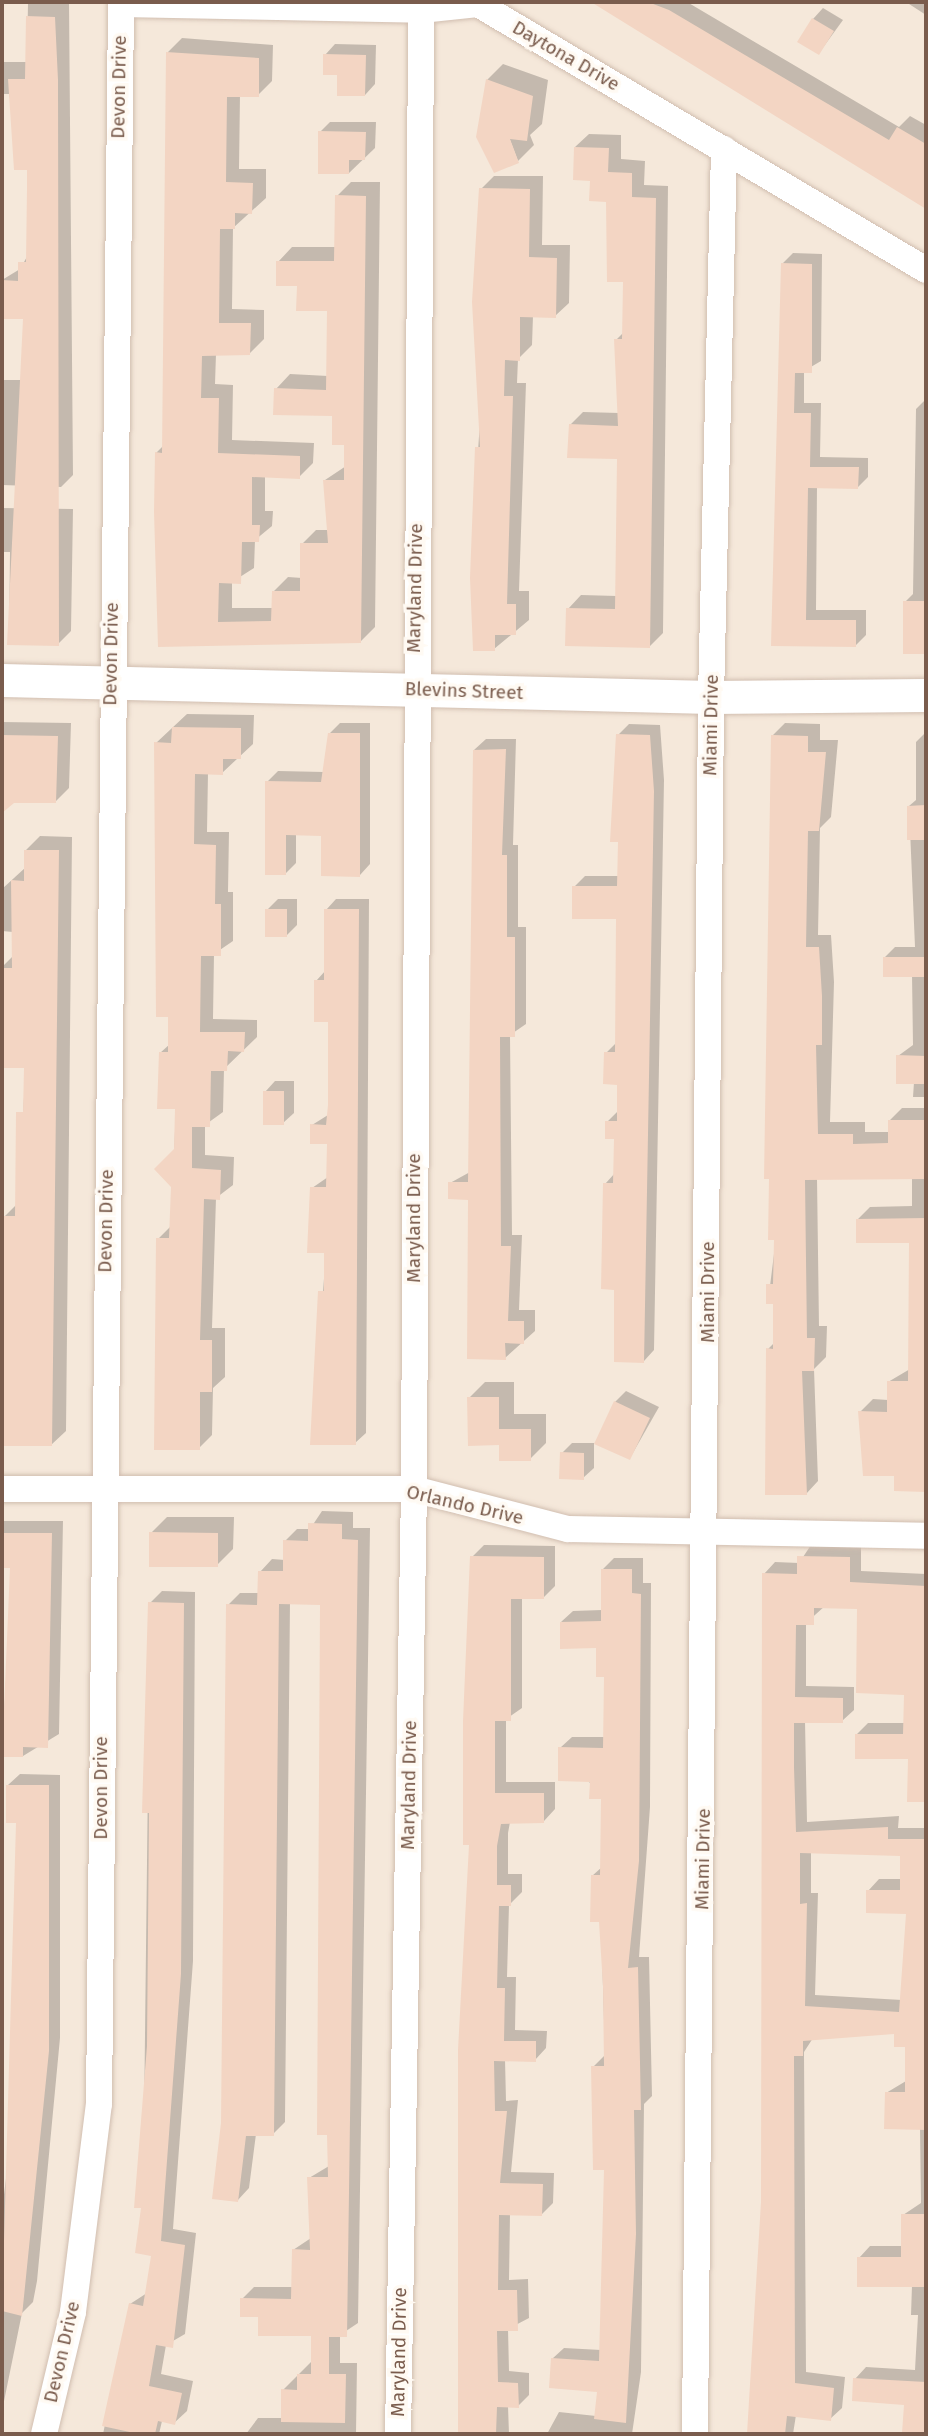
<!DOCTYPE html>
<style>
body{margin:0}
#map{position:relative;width:928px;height:2436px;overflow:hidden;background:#fdf6ec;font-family:"Fira Sans",sans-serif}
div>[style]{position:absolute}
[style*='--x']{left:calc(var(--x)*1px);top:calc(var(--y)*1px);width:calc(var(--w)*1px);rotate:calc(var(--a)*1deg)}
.residential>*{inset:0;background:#f5e8da}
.shadow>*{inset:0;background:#0003}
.building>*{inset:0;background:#f3d5c3}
.roads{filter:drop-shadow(0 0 2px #d1beb0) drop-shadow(0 0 2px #d1beb0)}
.minor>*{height:26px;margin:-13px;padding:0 13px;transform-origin:13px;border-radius:13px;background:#fff}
.tertiary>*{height:33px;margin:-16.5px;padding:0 16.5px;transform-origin:16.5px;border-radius:16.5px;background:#fff}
span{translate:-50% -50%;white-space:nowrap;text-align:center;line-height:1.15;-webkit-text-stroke:7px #fffaf3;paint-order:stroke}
.street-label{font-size:19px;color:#7a5c4d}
.frame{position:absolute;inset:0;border:4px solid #7a5c4d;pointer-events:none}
</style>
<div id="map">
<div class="residential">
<i style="clip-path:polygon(2px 2px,926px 2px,926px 2434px,2px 2434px)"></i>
</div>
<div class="shadow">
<i style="clip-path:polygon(28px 2px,69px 2px,73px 475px,61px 487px,2px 485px,2px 380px,24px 380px,25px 317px,2px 317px,2px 280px,20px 269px,28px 255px,29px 169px,9px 94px,2px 94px,2px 62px,27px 62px)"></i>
<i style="clip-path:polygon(600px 2px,687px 2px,899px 127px,910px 116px,926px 125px,926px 207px)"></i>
<i style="clip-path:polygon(906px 2px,926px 2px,926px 15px)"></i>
<i style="clip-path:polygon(823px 8px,843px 20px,819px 53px,813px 19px)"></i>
<i style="clip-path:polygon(182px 38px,273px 45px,272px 81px,258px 95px,240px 95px,239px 169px,266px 169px,266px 198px,233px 228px,232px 309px,264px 310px,264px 339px,250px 353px,216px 354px,215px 384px,233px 385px,232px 440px,314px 443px,313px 463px,299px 477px,265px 476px,265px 511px,273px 511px,272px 526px,255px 540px,254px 568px,232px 582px,232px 608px,273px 608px,273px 592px,288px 577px,302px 578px,302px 544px,316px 530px,329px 530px,325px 480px,346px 466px,346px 444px,334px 415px,276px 389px,290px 374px,328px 376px,329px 309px,278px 262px,292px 247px,336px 247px,337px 196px,351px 182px,380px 182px,375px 627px,361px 641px,160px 645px,156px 453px,163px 446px,168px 52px)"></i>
<i style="clip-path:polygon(335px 44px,376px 45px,375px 84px,365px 95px,325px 55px)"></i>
<i style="clip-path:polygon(503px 64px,548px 80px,542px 124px,530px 135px,534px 145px,518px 161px,487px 80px)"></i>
<i style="clip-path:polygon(330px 122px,376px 122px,375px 148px,349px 173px,320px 132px)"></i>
<i style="clip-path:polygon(589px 134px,621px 135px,621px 159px,645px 161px,644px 185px,668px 186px,663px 633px,650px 646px,568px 609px,581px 595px,617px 596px,618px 457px,570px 425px,583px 412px,619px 413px,616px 340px,624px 332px,625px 281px,608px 200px,575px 147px)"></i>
<i style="clip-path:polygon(494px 176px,543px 176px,542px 245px,570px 245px,569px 303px,555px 316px,533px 316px,532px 345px,518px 359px,517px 383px,526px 383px,519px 591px,529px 591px,529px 620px,494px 649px,473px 528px,483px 375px,481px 189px)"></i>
<i style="clip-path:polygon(793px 253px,822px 254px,821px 361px,804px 371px,804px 403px,821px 403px,820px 457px,868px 458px,868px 477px,858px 487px,817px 487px,816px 610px,866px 610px,866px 635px,856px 645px,773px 644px,782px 264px)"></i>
<i style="clip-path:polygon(926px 399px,926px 652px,905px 652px,905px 602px,913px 594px,916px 409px)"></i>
<i style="clip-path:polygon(2px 508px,73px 509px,71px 631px,58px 644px,9px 643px,10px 552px,2px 552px)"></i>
<i style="clip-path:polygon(187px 714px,254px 715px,253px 744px,222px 773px,208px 773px,207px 832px,229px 832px,228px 892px,233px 892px,233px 941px,214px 954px,213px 1019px,257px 1020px,257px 1037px,224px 1069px,223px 1112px,205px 1125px,205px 1155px,234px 1157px,233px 1185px,216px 1198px,212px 1328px,225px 1328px,225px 1377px,213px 1388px,212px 1435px,199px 1448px,158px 1239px,171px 1226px,176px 1107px,160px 1053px,170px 1044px,156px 743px)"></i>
<i style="clip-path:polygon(2px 722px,71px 723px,69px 788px,55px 802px,14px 801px,2px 811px,2px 779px,16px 767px,2px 767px)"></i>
<i style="clip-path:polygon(340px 723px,370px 723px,370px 864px,360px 875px,323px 834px,296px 834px,296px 863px,285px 874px,267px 782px,278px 771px,324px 772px,330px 733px)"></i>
<i style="clip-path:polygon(785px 723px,820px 724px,820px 740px,838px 740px,831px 817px,820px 828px,818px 935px,831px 935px,834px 982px,830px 1122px,865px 1122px,865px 1132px,890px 1132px,890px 1120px,902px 1108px,926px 1108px,926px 1490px,896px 1489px,896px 1474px,860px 1412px,873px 1399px,888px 1400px,888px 1382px,910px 1369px,911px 1241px,858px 1219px,870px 1207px,912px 1206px,912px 1177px,817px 1178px,819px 1326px,827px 1326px,826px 1357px,814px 1369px,818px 1481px,806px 1494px,768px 1349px,775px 1342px,775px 1303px,768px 1302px,776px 1238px,772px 736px)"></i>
<i style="clip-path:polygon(629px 724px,660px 725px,664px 780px,654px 1350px,644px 1361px,616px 1288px,605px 1184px,615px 1173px,616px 1137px,607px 1122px,618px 1111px,619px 1083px,606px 1053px,617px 1042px,617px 917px,574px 887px,585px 876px,619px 876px,618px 735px)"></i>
<i style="clip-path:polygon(926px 732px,926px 1097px,913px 1097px,914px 1082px,898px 1056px,913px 1045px,912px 975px,885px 957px,895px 947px,915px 947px,909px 806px,916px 800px,916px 742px)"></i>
<i style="clip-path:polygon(486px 739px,516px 739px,513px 845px,518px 845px,518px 927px,526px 927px,526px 1024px,510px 1035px,512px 1235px,522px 1235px,519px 1310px,535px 1310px,535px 1331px,505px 1358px,469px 1198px,450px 1183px,470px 1172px,474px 750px)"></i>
<i style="clip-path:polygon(40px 836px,72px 837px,66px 1431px,51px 1445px,2px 1444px,4px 1217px,17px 1204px,26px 1067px,2px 1066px,2px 967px,14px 955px,13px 932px,2px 931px,2px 889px,26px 867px,26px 850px)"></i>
<i style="clip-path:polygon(278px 899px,297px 899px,297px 925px,287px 935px,267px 910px)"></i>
<i style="clip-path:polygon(336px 899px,369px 899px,366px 1433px,355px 1443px,312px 1444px,326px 1251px,312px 1188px,328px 1177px,328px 1143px,312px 1125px,328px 1115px,329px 1020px,316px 981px,326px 970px,326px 910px)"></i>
<i style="clip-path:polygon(275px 1081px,294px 1081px,294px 1113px,283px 1123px,265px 1092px)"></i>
<i style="clip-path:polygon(485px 1382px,514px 1382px,514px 1414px,546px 1414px,546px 1443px,530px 1459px,501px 1441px,469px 1398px)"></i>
<i style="clip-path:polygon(626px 1391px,659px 1407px,630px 1458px,615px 1402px)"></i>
<i style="clip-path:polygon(572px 1443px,594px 1443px,594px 1468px,583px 1478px,562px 1453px)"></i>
<i style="clip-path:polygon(322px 1511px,353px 1512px,353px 1528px,370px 1528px,358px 2323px,340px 2335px,340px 2363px,357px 2363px,356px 2434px,246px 2434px,258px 2418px,282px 2418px,283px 2390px,311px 2362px,313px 2335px,259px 2315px,242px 2299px,254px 2287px,293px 2287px,293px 2250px,311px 2238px,309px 2178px,329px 2166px,322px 1603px,290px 1602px,285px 2122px,273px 2134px,256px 2134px,249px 2188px,237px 2201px,223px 2123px,228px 1605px,240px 1593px,259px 1593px,260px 1572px,272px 1559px,285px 1560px,285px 1541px,297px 1529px,310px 1529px)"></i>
<i style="clip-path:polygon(167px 1517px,234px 1517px,233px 1549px,217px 1565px,151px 1533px)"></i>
<i style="clip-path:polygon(2px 1521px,63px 1521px,59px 1734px,23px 1756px,2px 1755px,12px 1567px,2px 1549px)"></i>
<i style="clip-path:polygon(484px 1545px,555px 1546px,555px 1586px,543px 1598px,522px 1598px,522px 1708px,506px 1719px,506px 1782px,555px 1782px,555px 1809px,544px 1821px,510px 1822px,508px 1833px,508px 1874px,522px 1874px,522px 1892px,509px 1905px,507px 1977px,516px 1977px,515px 2030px,547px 2031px,546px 2048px,535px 2060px,505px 2059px,506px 2101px,518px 2100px,511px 2172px,554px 2173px,553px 2203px,542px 2214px,510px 2214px,509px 2280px,528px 2279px,529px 2318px,508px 2329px,509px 2371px,529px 2373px,529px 2395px,518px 2406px,508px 2406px,509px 2434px,464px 2434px,472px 1557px)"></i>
<i style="clip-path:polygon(evenodd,811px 1545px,861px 1546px,861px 1571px,926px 1574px,926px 1801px,909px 1800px,910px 1757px,857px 1734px,868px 1723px,905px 1723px,906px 1693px,859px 1607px,825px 1606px,806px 1623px,806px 1686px,854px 1687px,854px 1710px,842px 1721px,805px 1721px,807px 1822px,899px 1816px,898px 1828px,926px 1828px,926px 2434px,903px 2434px,906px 2403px,855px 2379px,866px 2367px,915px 2370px,918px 2315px,911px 2315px,912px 2285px,859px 2258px,870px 2246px,903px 2246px,903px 2215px,921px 2203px,920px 2128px,886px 2093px,906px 2081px,907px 2046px,895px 2032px,813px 2038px,804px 2052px,806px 2372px,845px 2377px,842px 2408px,830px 2419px,796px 2415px,793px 2434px,749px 2434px,759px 2329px,764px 2121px,764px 1574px,775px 1562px,799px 1563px,811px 1545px,811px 1851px,902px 1854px,902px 1879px,879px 1879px,868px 1891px,908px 1912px,902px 2000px,815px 1995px,818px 1893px,811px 1893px,811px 1851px)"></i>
<i style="clip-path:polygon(614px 1558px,643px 1558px,643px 1583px,651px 1583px,650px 1807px,639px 1957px,649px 1957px,652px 2096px,644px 2104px,641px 2372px,632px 2434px,547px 2434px,559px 2412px,596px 2416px,599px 2390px,552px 2359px,564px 2348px,601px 2350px,606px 2168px,593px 2067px,605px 2055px,601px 1920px,592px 1876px,602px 1867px,602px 1797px,560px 1748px,572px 1737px,605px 1737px,606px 1675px,598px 1646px,561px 1622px,573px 1611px,602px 1610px,602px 1570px)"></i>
<i style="clip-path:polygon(162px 1591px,195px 1592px,193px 1961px,173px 2229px,196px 2233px,185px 2334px,166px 2345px,161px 2374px,193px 2381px,187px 2411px,174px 2423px,162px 2421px,159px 2434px,103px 2434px,130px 2304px,147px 2293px,153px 2255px,143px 2207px,150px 1603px)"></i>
<i style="clip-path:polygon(20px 1774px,60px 1775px,60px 2038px,37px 2281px,33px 2302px,22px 2313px,2px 2411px,2px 2210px,13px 2124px,18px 1821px,8px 1785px)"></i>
</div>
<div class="building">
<i style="clip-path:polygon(591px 2px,648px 2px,669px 10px,889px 140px,897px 127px,926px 144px,926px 209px)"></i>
<i style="clip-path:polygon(26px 16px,55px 17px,58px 80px,59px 646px,7px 645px,23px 319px,2px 319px,2px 280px,18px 281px,18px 262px,26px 262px,27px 188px,27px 170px,14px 170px,8px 79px,25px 79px)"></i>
<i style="clip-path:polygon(812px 18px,834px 31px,819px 55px,797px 42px)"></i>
<i style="clip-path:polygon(166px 52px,259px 58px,259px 97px,227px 97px,226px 182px,253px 183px,252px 214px,235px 213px,235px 229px,220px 229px,219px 323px,251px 323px,250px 355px,202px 356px,201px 398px,219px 398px,218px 453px,300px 456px,300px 479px,252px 477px,252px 525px,260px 525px,259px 542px,242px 542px,241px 584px,219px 583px,218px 622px,271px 621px,272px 591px,300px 591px,300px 543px,328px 543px,323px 480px,344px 480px,344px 445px,332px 445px,332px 416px,273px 415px,274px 388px,326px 390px,327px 311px,296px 311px,297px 286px,276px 286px,276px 261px,334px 261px,335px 195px,366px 196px,361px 643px,158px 647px,154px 512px,155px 452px,162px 453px)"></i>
<i style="clip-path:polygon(323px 54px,366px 55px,365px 96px,337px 96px,337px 75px,323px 75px)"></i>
<i style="clip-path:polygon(486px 79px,533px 96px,527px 141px,510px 139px,519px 163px,494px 173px,476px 137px)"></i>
<i style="clip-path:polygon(318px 131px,366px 132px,365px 160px,349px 160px,349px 174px,318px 174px)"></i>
<i style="clip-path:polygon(574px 147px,609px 148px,608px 172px,632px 173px,632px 197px,656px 198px,650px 648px,565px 646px,566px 608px,615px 609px,617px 459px,567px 458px,569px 424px,618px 426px,614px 339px,622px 339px,623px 282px,607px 282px,606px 202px,589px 201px,590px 181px,573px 180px)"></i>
<i style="clip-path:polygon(479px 188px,530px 189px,529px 257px,557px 258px,556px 318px,520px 317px,520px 361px,505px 360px,504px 396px,513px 396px,507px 604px,516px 604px,516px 635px,495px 635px,495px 651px,473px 651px,470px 578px,475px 447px,480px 447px,472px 302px)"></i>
<i style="clip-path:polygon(781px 263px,812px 264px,812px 373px,795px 373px,794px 413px,811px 413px,810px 467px,859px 467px,858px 489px,808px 488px,806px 620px,856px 620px,856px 647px,771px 646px)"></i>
<i style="clip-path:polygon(903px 601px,926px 601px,926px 654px,903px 654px)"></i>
<i style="clip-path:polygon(172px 727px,241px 728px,241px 759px,223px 759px,223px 775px,195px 774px,194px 844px,216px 845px,215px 904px,221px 904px,221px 956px,201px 956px,200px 1032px,245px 1032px,244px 1052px,228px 1051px,227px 1071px,211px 1071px,210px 1127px,192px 1127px,192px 1168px,221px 1170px,220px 1200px,204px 1199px,200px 1340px,212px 1340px,212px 1392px,200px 1392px,200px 1450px,154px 1450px,156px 1238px,169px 1238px,171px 1187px,154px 1169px,174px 1149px,175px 1109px,157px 1109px,159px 1052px,168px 1052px,168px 1017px,156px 1017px,154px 742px,171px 743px)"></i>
<i style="clip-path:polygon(328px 733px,360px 733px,360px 877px,321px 876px,321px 836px,286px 835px,286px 875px,265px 875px,265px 781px,321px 782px)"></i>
<i style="clip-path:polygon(616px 734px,650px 735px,654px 791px,644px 1363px,614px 1362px,614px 1290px,601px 1289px,603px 1183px,613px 1183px,614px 1139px,605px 1139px,605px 1121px,617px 1121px,617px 1085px,603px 1084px,604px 1052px,615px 1052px,616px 919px,572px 919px,572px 886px,617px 886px,618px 842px,610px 842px)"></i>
<i style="clip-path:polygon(2px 735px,58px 736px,56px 803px,14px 803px,2px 813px)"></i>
<i style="clip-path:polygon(771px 735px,808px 736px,808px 752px,826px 752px,819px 831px,808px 831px,806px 947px,819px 947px,822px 996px,822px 1045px,816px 1045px,818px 1134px,853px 1134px,853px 1144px,888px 1143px,888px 1120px,926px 1120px,926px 1179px,805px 1180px,807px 1338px,815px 1338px,814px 1371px,802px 1371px,807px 1495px,765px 1495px,766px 1348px,773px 1349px,773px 1304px,766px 1304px,766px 1284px,773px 1284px,774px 1240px,768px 1240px,769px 1179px,764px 1179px)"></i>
<i style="clip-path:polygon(506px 749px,502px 855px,507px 855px,507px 937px,515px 937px,515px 1037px,500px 1037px,501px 1246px,511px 1246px,508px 1321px,524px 1321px,524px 1344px,505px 1343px,506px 1360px,467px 1359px,468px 1200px,448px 1199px,448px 1182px,468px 1182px,473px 750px)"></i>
<i style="clip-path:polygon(926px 805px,926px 840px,907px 840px,907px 806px)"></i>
<i style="clip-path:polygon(24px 850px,59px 850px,52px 1446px,2px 1446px,2px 1216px,15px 1216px,16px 1112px,23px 1112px,24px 1068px,2px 1068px,2px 968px,12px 968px,11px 880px,24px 881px)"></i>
<i style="clip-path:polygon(265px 909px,287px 909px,287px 937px,265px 937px)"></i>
<i style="clip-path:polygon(324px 909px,359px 909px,356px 1445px,310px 1445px,318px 1291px,324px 1291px,324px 1253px,307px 1253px,310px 1187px,326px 1187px,327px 1144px,310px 1144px,310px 1124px,326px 1125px,328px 1105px,328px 1022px,314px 1022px,314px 980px,324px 980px)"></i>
<i style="clip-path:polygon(883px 957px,926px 957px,926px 977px,883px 977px)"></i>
<i style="clip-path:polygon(896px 1055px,926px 1056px,926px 1084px,896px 1084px)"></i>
<i style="clip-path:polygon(263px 1091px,284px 1091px,284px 1125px,263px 1125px)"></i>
<i style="clip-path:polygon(926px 1218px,926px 1492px,894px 1491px,894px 1476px,863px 1476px,858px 1411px,887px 1412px,887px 1381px,908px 1381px,909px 1243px,856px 1243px,856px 1219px)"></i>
<i style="clip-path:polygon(467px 1397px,499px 1397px,499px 1445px,468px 1446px)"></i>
<i style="clip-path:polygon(614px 1401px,650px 1418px,630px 1460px,594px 1444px)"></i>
<i style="clip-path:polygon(499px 1429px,531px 1429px,531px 1461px,499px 1461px)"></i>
<i style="clip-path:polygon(560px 1452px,584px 1453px,584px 1480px,559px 1479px)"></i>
<i style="clip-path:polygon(308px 1523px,342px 1524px,342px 1539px,358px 1540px,347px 2337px,329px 2337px,329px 2374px,346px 2374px,345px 2423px,281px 2422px,281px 2389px,297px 2390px,297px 2374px,311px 2374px,311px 2336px,258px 2336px,258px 2317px,240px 2317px,240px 2298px,291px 2299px,292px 2249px,310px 2250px,307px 2177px,328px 2177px,327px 2135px,317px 2135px,320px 1605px,279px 1604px,274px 2136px,246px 2136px,238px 2202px,212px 2199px,221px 2123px,226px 1604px,257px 1605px,258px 1571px,283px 1571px,283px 1540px,308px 1541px)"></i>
<i style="clip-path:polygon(149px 1532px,218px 1533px,218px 1567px,149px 1567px)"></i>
<i style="clip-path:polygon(2px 1533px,52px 1533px,48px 1748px,23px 1747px,23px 1757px,2px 1757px,10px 1568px,2px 1568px)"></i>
<i style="clip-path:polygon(470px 1556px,544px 1557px,544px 1599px,511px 1599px,511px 1721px,495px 1721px,495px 1793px,544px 1793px,544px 1823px,501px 1824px,497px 1846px,497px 1885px,511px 1885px,511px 1906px,499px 1906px,497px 1988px,505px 1988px,504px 2041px,536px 2041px,536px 2062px,494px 2061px,495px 2111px,507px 2111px,500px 2183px,543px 2184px,542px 2216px,499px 2215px,498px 2290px,517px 2290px,518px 2331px,497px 2331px,498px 2382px,518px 2383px,519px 2408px,497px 2407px,496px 2434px,458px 2434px,458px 2050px,469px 1845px,463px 1845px,463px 1721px)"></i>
<i style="clip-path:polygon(evenodd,797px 1556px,850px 1557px,850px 1582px,926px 1586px,926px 1802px,907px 1802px,908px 1759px,855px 1759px,855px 1734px,903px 1734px,904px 1695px,856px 1693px,857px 1609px,814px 1608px,814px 1625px,796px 1625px,795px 1697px,843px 1698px,843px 1723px,794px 1723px,794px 1767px,796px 1832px,888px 1827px,888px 1839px,926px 1839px,926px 2130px,884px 2129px,885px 2092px,905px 2092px,905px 2047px,894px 2047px,894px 2034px,803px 2041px,803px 2056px,794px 2056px,795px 2383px,834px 2388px,831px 2421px,787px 2416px,785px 2434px,747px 2434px,761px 2202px,762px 1573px,797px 1574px,797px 1556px,800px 1853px,900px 1856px,900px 1890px,866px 1890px,866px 1913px,906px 1914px,899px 2012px,805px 2006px,807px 1903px,800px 1904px,800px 1853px)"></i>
<i style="clip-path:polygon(601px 1569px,632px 1569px,632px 1593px,641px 1594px,639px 1861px,628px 1968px,638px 1967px,641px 2110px,634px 2110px,636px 2234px,626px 2423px,594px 2419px,597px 2392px,549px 2388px,551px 2358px,599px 2361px,604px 2170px,593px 2170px,591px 2066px,604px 2066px,603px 1986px,599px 1922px,590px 1922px,591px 1875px,600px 1875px,601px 1799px,589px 1799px,590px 1782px,558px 1781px,558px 1747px,603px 1748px,604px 1677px,596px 1677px,596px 1648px,560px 1649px,560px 1622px,601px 1621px)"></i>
<i style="clip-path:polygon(148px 1602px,184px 1603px,181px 1974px,161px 2241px,185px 2245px,173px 2348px,156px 2345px,149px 2386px,182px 2393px,175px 2425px,158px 2421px,155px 2434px,139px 2434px,102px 2426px,129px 2303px,143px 2306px,151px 2256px,135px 2253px,141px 2208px,134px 2208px,147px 2046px,149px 1813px,142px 1813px)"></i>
<i style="clip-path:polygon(6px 1785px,49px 1785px,49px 2051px,22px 2316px,2px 2311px,16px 1823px,6px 1823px)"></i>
<i style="clip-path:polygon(901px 2214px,926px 2214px,926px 2287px,857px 2287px,857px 2257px,901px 2257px)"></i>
<i style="clip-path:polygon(853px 2378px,926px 2382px,926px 2434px,902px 2433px,904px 2405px,852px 2401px)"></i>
</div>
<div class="roads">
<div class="minor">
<i style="--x:121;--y:4;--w:300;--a:1.1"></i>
<i style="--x:421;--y:10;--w:57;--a:-6"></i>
<i style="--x:478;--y:4;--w:521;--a:30.7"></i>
<i style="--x:2;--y:1489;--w:412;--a:0"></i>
<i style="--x:414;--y:1489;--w:159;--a:14.6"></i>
<i style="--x:568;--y:1529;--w:358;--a:1.1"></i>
<i style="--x:44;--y:2434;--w:125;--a:-76.6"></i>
<i style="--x:73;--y:2312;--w:210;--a:-82.9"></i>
<i style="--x:99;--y:2104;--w:2102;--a:-89.4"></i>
<i style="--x:398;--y:2434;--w:945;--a:-89.03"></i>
<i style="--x:414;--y:1489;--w:1487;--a:-89.73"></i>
<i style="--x:695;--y:2434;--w:1737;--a:-89.47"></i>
<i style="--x:711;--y:697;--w:548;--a:-88.64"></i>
</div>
<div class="tertiary">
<i style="--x:2;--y:680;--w:709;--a:1.37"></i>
<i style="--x:711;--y:697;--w:215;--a:-0.5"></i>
</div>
</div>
<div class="street-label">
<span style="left:566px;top:56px;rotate:30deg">Daytona Drive</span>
<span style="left:119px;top:87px;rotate:-89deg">Devon Drive</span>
<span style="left:415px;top:588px;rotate:-89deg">Maryland Drive</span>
<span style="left:111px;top:654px;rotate:-89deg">Devon Drive</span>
<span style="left:464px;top:691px;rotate:2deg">Blevins Street</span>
<span style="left:711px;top:725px;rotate:-89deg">Miami Drive</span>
<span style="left:414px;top:1218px;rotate:-90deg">Maryland Drive</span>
<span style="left:106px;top:1221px;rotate:-89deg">Devon Drive</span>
<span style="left:708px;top:1292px;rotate:-90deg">Miami Drive</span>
<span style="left:465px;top:1505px;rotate:13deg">Orlando Drive</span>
<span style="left:409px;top:1785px;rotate:-89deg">Maryland Drive</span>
<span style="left:101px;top:1788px;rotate:-90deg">Devon Drive</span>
<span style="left:703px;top:1859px;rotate:-89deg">Miami Drive</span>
<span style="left:62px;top:2352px;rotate:-77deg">Devon Drive</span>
<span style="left:399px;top:2352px;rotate:-89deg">Maryland Drive</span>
</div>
<div class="frame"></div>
</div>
